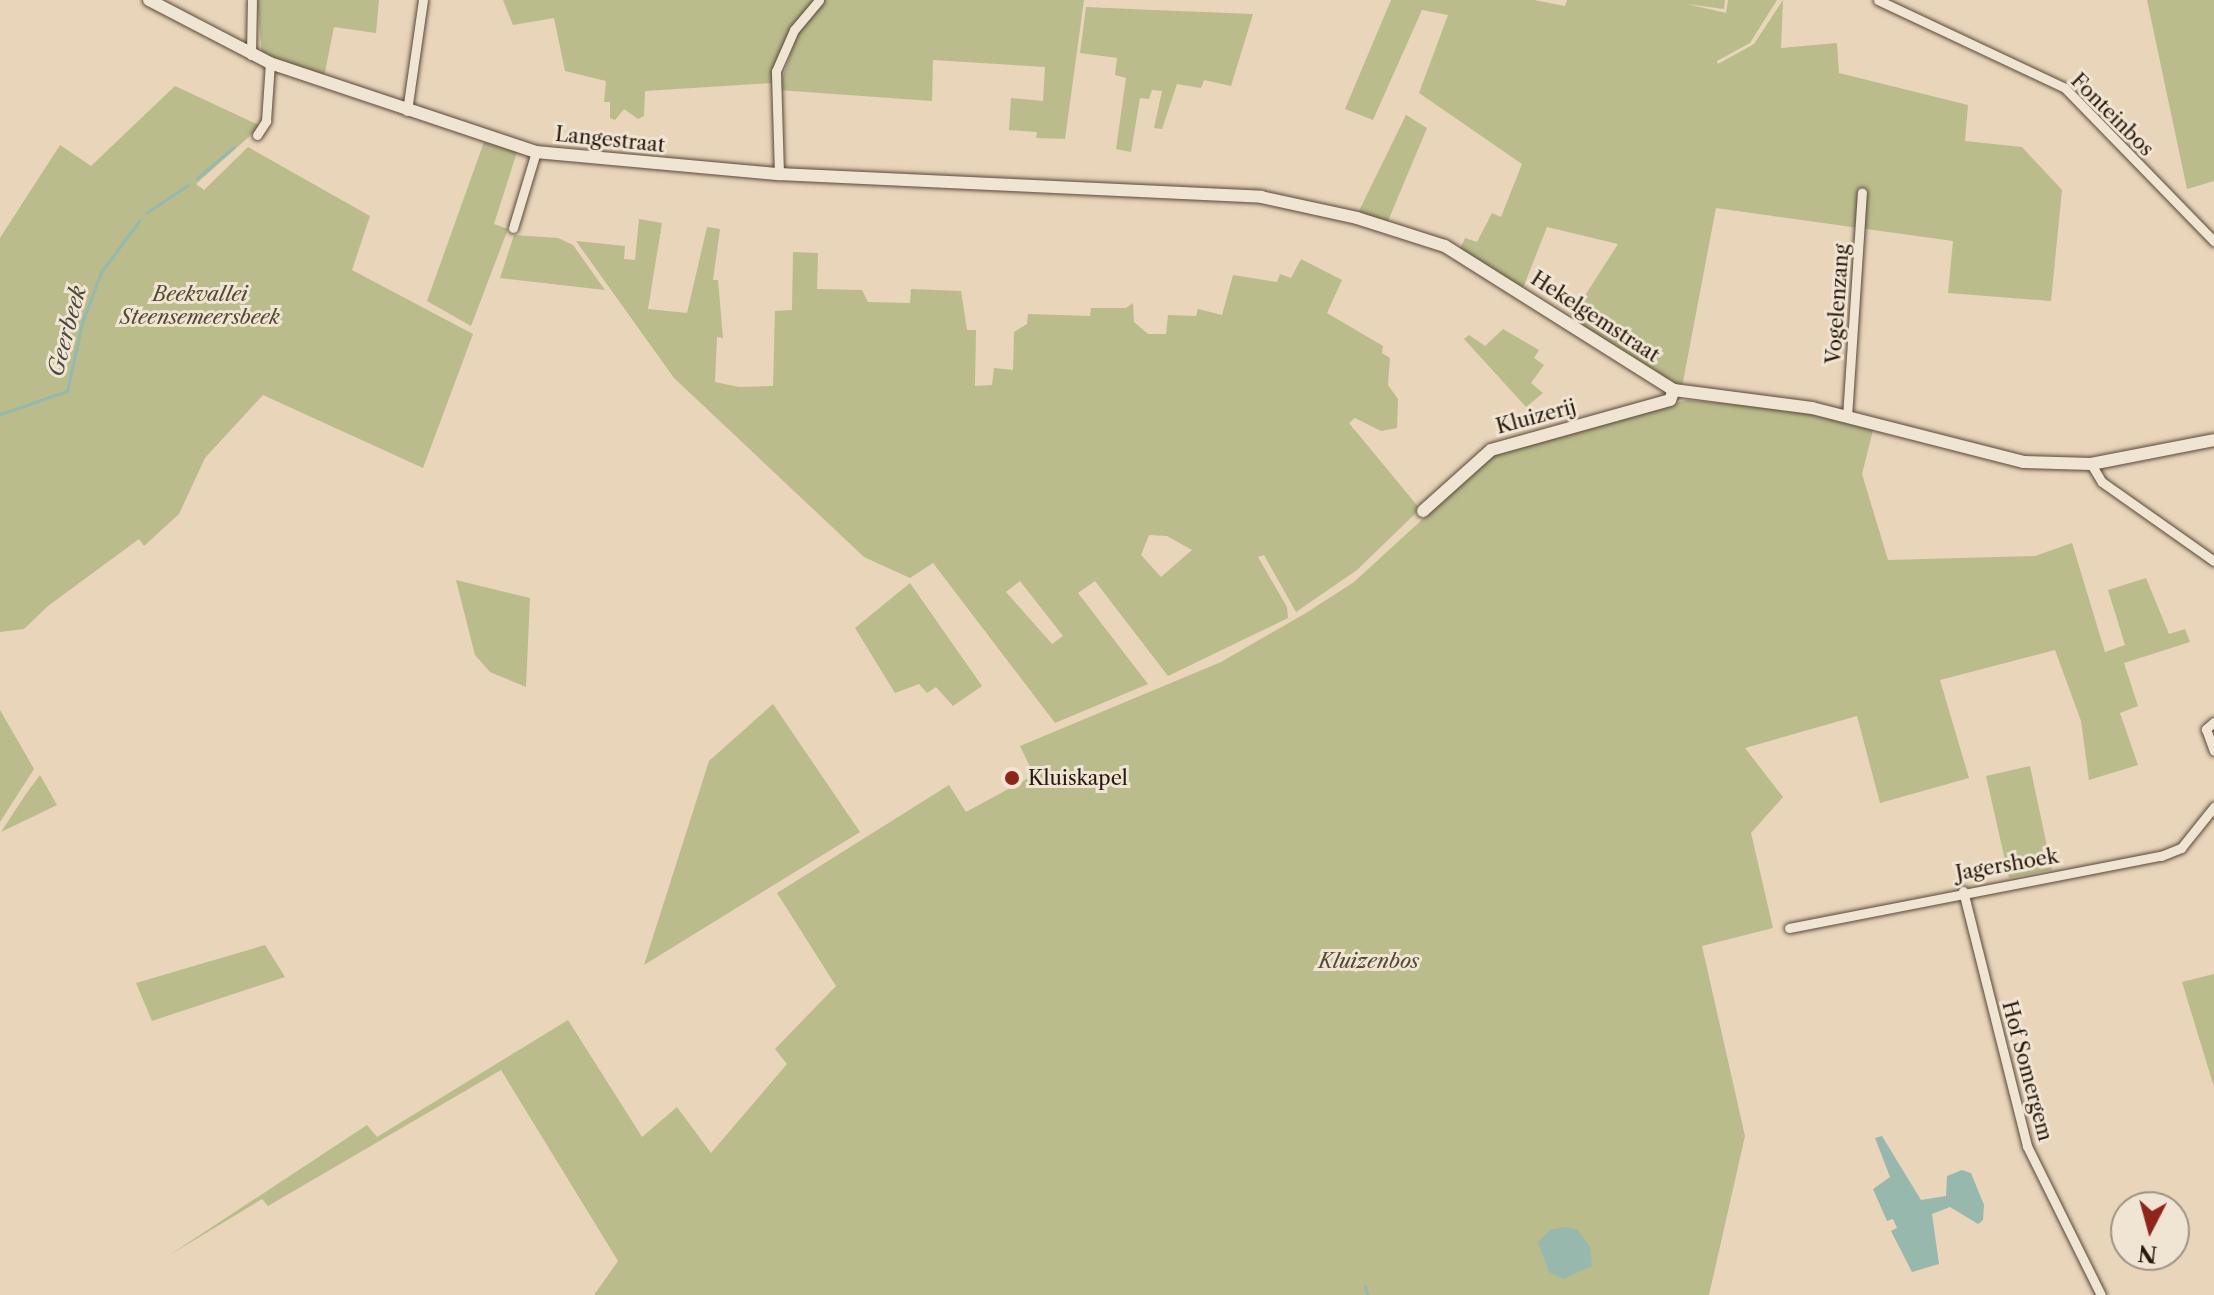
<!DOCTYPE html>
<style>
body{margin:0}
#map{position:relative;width:2214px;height:1295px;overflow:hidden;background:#e8d5ba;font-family:"Libre Caslon Text",serif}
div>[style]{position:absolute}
.green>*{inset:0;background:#babc8c}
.water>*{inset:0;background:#97b9ad}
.stream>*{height:3px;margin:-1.5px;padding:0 1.5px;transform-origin:1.5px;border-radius:1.5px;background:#97b9ad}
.roads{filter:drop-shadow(0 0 2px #594839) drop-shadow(0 0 2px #594839)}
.minor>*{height:9px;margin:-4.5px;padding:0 4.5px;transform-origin:4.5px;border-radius:4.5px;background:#f0e4d2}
.tertiary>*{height:12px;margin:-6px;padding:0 6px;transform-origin:6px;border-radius:6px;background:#f0e4d2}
.dots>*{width:22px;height:22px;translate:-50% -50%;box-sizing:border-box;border:4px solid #f0e4d2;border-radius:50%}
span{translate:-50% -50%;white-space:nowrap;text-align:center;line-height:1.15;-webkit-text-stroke:6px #f0e4d2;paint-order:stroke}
.street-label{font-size:20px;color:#29190e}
.park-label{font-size:20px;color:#544a34;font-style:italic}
.poi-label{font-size:20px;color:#29190e}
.left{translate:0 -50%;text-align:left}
.water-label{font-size:22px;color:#4a493e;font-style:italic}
.north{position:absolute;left:2110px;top:1191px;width:80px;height:80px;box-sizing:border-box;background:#f0e4d2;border:2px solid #a09384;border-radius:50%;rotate:186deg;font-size:22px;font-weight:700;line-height:32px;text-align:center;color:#29190e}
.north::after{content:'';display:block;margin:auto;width:28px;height:36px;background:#8f2418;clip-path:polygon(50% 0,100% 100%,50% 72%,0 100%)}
</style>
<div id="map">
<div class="green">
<i style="clip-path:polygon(257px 0,379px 0,376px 33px,334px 27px,324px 77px,262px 56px)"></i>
<i style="clip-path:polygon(503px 0,814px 0,773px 83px,645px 91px,644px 116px,638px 119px,624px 109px,615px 120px,610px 118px,610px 102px,604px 102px,606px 81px,565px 71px,554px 18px,513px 25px)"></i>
<i style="clip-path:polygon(824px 0,1084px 0,1065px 139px,1036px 138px,1037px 132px,1009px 130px,1011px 98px,1043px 101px,1045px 67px,933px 60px,932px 101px,778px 90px,798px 33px)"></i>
<i style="clip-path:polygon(1391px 0,1534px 0,1565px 6px,1567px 0,1725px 0,1724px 9px,1687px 4px,1726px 13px,1728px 0,1777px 0,1750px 43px,1717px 61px,1718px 64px,1754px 44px,1783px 0,1781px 48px,1837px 43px,1839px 73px,1968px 105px,1965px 141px,2022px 147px,2062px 190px,2051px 301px,1948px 293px,1953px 241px,1716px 208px,1682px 387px,1671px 383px,1570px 319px,1618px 244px,1547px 227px,1523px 288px,1460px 249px,1465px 238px,1477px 242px,1492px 213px,1501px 217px,1522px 164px,1419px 93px,1448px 15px,1422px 10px,1373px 120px,1345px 109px)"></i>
<i style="clip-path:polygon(2147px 0,2214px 0,2214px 181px,2187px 189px)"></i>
<i style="clip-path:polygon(1086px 7px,1153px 10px,1253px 14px,1231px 86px,1204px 80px,1201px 88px,1177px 84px,1162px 129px,1154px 128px,1162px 91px,1152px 90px,1149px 99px,1140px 98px,1131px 152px,1116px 149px,1126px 78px,1115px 75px,1117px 58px,1080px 53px)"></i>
<i style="clip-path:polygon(175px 86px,261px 126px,196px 184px,204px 190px,248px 147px,370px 216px,352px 270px,473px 334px,423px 468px,263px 395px,205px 458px,179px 514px,144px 546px,139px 539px,48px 606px,24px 629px,0 632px,0 238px,60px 145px,91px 166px)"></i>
<i style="clip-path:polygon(1406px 115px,1427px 128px,1388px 221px,1358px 213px)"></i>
<i style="clip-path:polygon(484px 142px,517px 152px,494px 224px,508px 229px,471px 326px,427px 301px)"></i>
<i style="clip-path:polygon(evenodd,639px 219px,662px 223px,648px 309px,687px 313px,707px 227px,720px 229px,713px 280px,718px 280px,723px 338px,717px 337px,715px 382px,739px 387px,773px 386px,775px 311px,792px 310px,793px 252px,818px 253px,817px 289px,862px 290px,868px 302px,910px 303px,911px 289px,961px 291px,967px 330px,976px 330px,975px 386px,992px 385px,994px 368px,1013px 370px,1014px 332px,1027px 324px,1028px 314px,1090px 316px,1091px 308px,1126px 308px,1133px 303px,1134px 322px,1148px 334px,1166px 334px,1168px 315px,1196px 316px,1198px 309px,1222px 315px,1233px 275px,1277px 282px,1280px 274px,1291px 278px,1301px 259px,1342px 280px,1327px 313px,1383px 346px,1382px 353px,1390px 358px,1388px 385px,1398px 399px,1397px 428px,1381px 431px,1355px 418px,1349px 423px,1420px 509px,1357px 570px,1296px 612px,1264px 555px,1258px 557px,1287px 607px,1288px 618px,1168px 676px,1095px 581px,1078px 593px,1148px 684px,1055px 723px,933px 563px,910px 578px,864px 557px,674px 378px,576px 241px,625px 246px,624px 259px,635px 260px,639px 219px,1149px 535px,1167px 536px,1192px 550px,1161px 577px,1141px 555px,1149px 535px,639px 219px,1020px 581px,1063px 636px,1052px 644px,1006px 592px,1020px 581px)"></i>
<i style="clip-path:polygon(514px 235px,558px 238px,573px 245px,605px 290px,500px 278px)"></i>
<i style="clip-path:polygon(1503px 329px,1539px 350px,1534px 358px,1544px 365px,1531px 383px,1543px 393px,1526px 407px,1464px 339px,1469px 335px,1485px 346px)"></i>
<i style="clip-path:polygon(1687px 400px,1790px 409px,1873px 430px,1862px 474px,1888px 560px,2035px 556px,2072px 543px,2105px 652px,2125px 645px,2108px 590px,2146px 578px,2169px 634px,2185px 629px,2190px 642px,2124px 663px,2138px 706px,2120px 713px,2138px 765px,2089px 780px,2081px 721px,2055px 650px,1940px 680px,1969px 778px,1880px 803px,1857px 716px,1745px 748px,1783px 797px,1751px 833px,1773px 928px,1702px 946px,1745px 1136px,1709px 1295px,594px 1295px,618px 1261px,501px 1070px,268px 1206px,262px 1199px,168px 1256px,367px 1125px,377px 1137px,568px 1020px,642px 1137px,677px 1107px,711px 1153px,787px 1064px,775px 1049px,836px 986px,777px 893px,949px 785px,966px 812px,1034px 775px,1020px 746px,1221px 662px,1306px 613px,1354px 582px,1497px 451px)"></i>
<i style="clip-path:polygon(456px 580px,530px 598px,526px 687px,490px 672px,475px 655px)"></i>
<i style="clip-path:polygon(910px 583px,982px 686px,953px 706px,936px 687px,927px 693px,919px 684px,895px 693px,855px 628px)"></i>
<i style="clip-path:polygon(773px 704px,860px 832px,644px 965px,709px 761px)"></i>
<i style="clip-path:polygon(0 710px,34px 769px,0 822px)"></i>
<i style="clip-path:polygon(2030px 766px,2052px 870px,2009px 878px,1986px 776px)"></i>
<i style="clip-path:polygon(40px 775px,57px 805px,1px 832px,26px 794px)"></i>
<i style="clip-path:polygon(265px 945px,285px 977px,152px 1021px,136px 983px)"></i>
<i style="clip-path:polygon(2214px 974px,2214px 1087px,2182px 982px)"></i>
</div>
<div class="water">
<i style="clip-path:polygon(1882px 1136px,1921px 1200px,1946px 1196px,1947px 1176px,1962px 1170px,1971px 1173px,1984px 1205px,1983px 1220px,1978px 1224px,1950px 1207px,1932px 1214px,1939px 1264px,1912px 1272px,1891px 1231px,1897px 1228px,1893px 1219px,1887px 1221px,1873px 1189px,1890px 1177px,1875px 1138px)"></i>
<i style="clip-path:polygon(1565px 1227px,1578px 1230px,1590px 1247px,1592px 1266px,1563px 1279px,1549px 1272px,1538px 1242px,1550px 1230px)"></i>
</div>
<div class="stream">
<i style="left:197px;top:178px;width:48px;rotate:-40deg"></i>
<i style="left:146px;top:213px;width:50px;rotate:-33.7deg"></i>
<i style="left:0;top:414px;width:71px;rotate:-18.9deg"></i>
<i style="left:67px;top:391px;width:70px;rotate:-77.6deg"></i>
<i style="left:82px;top:323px;width:54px;rotate:-69.6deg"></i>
<i style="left:101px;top:272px;width:64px;rotate:-53.3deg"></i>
<i style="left:1365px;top:1286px;width:9px;rotate:77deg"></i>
</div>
<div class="roads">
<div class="minor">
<i style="left:1878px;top:0;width:207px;rotate:25.2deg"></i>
<i style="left:2065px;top:88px;width:214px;rotate:45.8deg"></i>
<i style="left:251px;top:55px;width:55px;rotate:-89deg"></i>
<i style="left:407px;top:111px;width:112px;rotate:-81.8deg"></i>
<i style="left:257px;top:135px;width:17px;rotate:-57deg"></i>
<i style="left:266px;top:121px;width:58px;rotate:-86.1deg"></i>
<i style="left:779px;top:174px;width:103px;rotate:-91.7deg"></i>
<i style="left:776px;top:71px;width:45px;rotate:-66.3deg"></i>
<i style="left:794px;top:30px;width:39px;rotate:-50deg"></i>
<i style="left:513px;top:228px;width:79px;rotate:-73.2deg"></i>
<i style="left:1847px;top:417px;width:225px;rotate:-86.2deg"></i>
<i style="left:2091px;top:464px;width:21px;rotate:59deg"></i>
<i style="left:2102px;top:482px;width:137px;rotate:35.2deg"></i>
<i style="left:2214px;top:722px;width:11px;rotate:139deg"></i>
<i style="left:2206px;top:729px;width:23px;rotate:70deg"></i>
<i style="left:1963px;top:891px;width:263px;rotate:75.9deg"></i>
<i style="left:2027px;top:1146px;width:166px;rotate:63.6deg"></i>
<i style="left:1789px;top:928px;width:379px;rotate:-11deg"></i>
<i style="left:2161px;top:856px;width:22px;rotate:-22deg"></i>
<i style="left:2181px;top:848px;width:53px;rotate:-51.2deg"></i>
</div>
<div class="tertiary">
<i style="left:149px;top:0;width:136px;rotate:27.5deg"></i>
<i style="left:270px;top:63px;width:280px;rotate:18.5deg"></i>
<i style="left:536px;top:152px;width:244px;rotate:5.2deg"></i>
<i style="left:779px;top:174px;width:483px;rotate:2.7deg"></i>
<i style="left:1261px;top:197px;width:98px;rotate:12.3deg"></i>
<i style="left:1357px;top:218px;width:92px;rotate:17.7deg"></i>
<i style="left:1445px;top:246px;width:271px;rotate:32.2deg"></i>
<i style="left:1674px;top:390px;width:139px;rotate:7.4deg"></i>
<i style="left:1812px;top:408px;width:219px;rotate:14.3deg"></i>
<i style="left:2024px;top:462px;width:67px;rotate:1.7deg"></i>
<i style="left:2091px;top:464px;width:125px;rotate:-11deg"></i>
<i style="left:1423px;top:511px;width:91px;rotate:-41.9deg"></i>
<i style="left:1491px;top:450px;width:186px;rotate:-15.6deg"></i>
<i style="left:1670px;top:400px;width:11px;rotate:-68deg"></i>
</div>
</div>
<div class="dots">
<i style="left:1012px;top:778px;background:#8f2418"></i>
</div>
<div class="street-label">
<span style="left:2112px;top:115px;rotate:45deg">Fonteinbos</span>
<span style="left:610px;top:140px;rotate:6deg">Langestraat</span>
<span style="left:1838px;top:304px;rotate:-86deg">Vogelenzang</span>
<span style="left:1595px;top:317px;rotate:33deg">Hekelgemstraat</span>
<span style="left:1536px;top:417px;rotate:-15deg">Kluizerij</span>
<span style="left:2007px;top:865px;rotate:-10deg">Jagershoek</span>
<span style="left:2027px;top:1071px;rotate:75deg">Hof Somergem</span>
</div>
<div class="park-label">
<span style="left:200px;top:306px">Beekvallei<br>Steensemeersbeek</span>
<span style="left:1369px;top:961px">Kluizenbos</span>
</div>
<div class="poi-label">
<span class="left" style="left:1028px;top:778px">Kluiskapel</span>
</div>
<div class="water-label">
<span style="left:67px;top:331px;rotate:-75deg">Geerbeek</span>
</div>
<div class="north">N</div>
</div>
